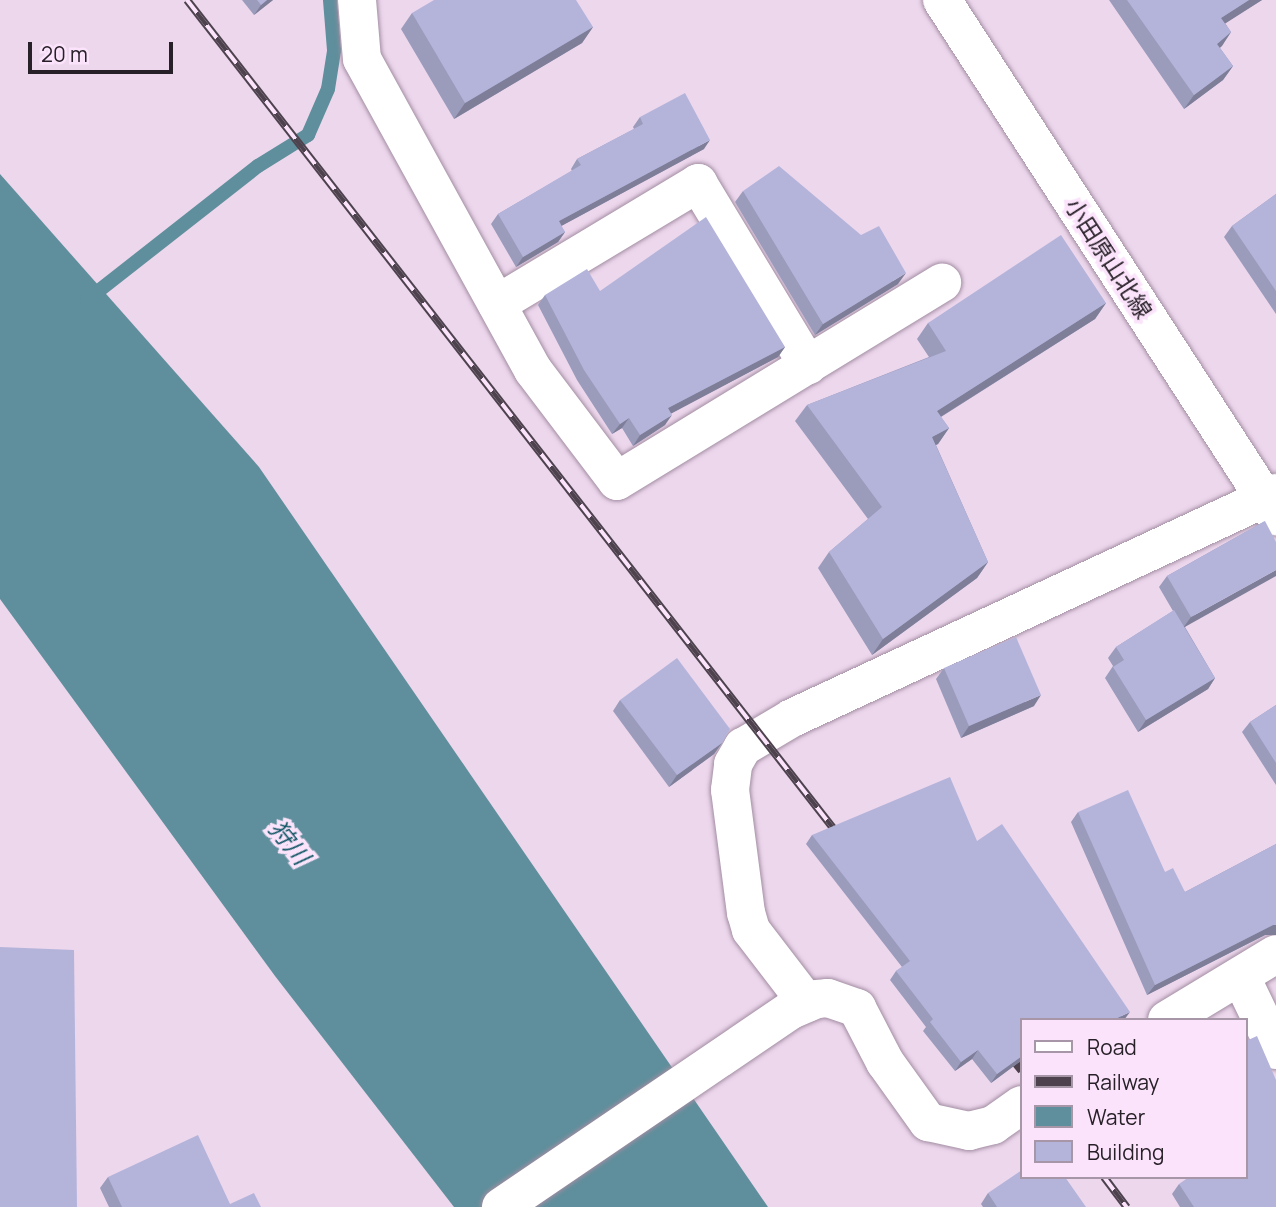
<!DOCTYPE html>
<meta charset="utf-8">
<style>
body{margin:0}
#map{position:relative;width:1276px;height:1207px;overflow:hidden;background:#edd7ed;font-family:Manrope,"Noto Sans JP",sans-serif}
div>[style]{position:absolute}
.water>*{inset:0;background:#5f8f9c}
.stream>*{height:14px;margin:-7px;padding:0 7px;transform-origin:7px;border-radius:7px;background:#5f8f9c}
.roads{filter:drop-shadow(0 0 2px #a28da2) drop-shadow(0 0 2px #a28da2)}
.minor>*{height:38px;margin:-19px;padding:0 19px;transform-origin:19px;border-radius:19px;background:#fff}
.major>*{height:38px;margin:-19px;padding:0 19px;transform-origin:19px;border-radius:19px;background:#fff}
.rail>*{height:8px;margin-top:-4px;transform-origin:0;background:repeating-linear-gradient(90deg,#fbe4fb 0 16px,#4d424d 0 32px);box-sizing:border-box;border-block:2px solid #4d424d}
.wall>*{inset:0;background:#9b9bbc}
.shaded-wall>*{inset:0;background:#7e7e99}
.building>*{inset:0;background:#b4b4db}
span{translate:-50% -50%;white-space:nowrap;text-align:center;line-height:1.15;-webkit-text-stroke:7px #fbe4fb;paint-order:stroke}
.street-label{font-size:23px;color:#282028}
.water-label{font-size:24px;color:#125665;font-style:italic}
.legend{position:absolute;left:1020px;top:1018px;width:228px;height:161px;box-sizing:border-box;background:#fbe4fb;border:2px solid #a796a7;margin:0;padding:9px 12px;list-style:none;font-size:21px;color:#282028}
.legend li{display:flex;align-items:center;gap:14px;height:35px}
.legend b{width:35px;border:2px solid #a796a7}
.scale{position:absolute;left:28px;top:42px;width:145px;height:32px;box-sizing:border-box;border:4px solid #282028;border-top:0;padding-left:9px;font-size:21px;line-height:24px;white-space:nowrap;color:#282028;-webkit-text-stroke:5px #fbe4fb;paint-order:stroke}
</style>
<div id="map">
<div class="water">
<i style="clip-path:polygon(0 174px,259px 467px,768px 1207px,454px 1207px,275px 976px,0 599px)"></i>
</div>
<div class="stream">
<i style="left:87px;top:300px;width:217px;rotate:-38.1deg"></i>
<i style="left:258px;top:166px;width:59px;rotate:-31.8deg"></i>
<i style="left:308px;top:135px;width:50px;rotate:-66.5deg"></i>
<i style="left:328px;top:89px;width:39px;rotate:-81deg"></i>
<i style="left:334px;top:50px;width:50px;rotate:-94.6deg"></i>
</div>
<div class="roads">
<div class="minor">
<i style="left:357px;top:0;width:59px;rotate:85.2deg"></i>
<i style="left:362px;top:59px;width:355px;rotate:61.2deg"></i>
<i style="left:533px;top:370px;width:139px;rotate:52.9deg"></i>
<i style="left:617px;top:481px;width:381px;rotate:-31.4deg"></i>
<i style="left:497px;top:304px;width:235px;rotate:-31deg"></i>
<i style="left:698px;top:183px;width:213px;rotate:58.9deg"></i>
<i style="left:1241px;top:977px;width:81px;rotate:64.4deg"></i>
<i style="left:807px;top:1003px;width:92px;rotate:-127.5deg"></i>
<i style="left:751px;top:930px;width:18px;rotate:-106deg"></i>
<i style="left:746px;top:913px;width:124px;rotate:-97.4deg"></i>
<i style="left:730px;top:790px;width:26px;rotate:-83deg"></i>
<i style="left:733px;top:764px;width:20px;rotate:-60deg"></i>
<i style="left:743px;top:747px;width:57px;rotate:-30.6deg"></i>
<i style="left:792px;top:718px;width:534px;rotate:-24.93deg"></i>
<i style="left:1167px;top:1020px;width:127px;rotate:-31.2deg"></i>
<i style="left:501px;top:1207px;width:351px;rotate:-34.2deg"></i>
<i style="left:791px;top:1010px;width:28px;rotate:-23deg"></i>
<i style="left:817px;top:999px;width:11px;rotate:-5deg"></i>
<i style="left:828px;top:998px;width:31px;rotate:19deg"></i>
<i style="left:857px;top:1008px;width:61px;rotate:62.6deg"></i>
<i style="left:885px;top:1062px;width:74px;rotate:54.4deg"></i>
<i style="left:928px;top:1122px;width:42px;rotate:12.4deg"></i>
<i style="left:969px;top:1131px;width:25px;rotate:-14deg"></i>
<i style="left:993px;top:1125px;width:35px;rotate:-35deg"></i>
</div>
<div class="major">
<i style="left:942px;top:0;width:615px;rotate:57.09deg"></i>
</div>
</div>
<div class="rail">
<i style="left:187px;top:0;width:1067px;rotate:52.04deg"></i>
<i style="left:1004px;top:1049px;width:28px;rotate:51deg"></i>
<i style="left:1104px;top:1177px;width:38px;rotate:53deg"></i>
</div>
<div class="wall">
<i style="clip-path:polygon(242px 0,273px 0,254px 15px)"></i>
<i style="clip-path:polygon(1109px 0,1262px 0,1225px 23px,1231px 32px,1220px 48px,1233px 66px,1223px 80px,1184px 109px)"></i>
<i style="clip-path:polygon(412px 13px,593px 27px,582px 43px,454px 119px,401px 29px)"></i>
<i style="clip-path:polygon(640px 117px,704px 149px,561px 226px,565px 232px,558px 242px,516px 267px,491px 224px,498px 214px,572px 171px,571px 169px,577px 159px,634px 129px,633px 127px)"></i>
<i style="clip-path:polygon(743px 191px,898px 284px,815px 335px,735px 202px)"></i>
<i style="clip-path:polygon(1276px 194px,1276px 314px,1224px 237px,1232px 226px)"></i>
<i style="clip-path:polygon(600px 291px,785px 347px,778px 357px,671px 413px,665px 425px,633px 446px,622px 428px,612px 434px,577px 380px,538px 305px,545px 295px)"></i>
<i style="clip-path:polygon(1106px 303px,1095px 319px,941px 417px,949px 428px,938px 444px,936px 445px,988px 562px,977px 578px,872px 655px,818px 568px,829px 552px,868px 519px,795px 421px,807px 405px,929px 357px,917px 339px,928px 323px)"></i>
<i style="clip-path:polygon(1265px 521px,1185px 627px,1215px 678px,1208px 689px,1138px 732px,1105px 678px,1113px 666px,1108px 658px,1116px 647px,1173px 611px,1159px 587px,1167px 576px)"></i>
<i style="clip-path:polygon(944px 668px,1034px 706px,961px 738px,936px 679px)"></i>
<i style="clip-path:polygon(620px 700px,722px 743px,714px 754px,669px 787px,613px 711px)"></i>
<i style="clip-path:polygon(1276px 705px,1276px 785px,1242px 732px,1250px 722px)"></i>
<i style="clip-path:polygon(1078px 812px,1165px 872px,1185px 892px,1276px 844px,1276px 935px,1265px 935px,1147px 995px,1071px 822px)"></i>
<i style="clip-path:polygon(812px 835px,977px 841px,1124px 1020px,1022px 1020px,1022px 1060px,991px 1083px,972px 1059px,955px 1071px,923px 1031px,926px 1027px,890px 980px,896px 971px,902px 967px,806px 844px)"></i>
<i style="clip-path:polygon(108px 1177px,230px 1204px,261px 1207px,109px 1207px,100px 1188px)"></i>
<i style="clip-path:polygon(1179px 1184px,1276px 1207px,1180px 1207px,1172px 1194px)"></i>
<i style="clip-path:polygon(988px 1193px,1086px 1207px,983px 1207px,981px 1204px)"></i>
</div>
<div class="shaded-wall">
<i style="clip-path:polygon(267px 0,273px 0,254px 15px,261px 5px)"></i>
<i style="clip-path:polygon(1249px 0,1262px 0,1212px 32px,1221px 18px)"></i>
<i style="clip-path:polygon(593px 27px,582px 43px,454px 119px,465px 103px)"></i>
<i style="clip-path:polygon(1231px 32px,1222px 46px,1207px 58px,1217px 44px)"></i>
<i style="clip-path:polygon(1233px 66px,1223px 80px,1184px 109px,1194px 95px)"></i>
<i style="clip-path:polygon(710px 140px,704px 149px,552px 231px,559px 221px)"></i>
<i style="clip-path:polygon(565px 232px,558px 242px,516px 267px,523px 257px)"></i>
<i style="clip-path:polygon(906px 273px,898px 284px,815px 335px,823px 324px)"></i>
<i style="clip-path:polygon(1106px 303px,1095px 319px,926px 426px,937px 411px)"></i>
<i style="clip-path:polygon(785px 347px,778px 357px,661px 419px,668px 408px)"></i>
<i style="clip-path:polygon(672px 415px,665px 425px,633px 446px,640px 435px)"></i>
<i style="clip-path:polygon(629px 418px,622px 428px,612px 434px,620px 424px)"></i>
<i style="clip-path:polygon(949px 428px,938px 444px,921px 452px,932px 437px)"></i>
<i style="clip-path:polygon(988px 562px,977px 578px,872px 655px,883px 639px)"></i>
<i style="clip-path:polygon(1276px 570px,1276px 576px,1183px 628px,1191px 617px)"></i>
<i style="clip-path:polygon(1215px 678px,1208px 689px,1138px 732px,1146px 720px)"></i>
<i style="clip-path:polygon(1041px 695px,1034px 706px,961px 738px,969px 726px)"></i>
<i style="clip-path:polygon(722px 743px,714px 754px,669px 787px,677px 775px)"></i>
<i style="clip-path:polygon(1273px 925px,1276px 925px,1276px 935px,1265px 935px,1147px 995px,1155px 985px)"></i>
<i style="clip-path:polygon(1130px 1012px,1124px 1020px,1113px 1020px)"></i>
<i style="clip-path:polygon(978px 1050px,972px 1059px,955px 1071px,961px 1062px)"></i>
<i style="clip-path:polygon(1022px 1056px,1022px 1060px,991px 1083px,997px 1074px)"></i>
</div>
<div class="building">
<i style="clip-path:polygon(257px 0,267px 0,261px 5px)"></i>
<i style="clip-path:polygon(434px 0,576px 0,593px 27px,465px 103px,412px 13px)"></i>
<i style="clip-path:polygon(1127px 0,1249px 0,1221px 18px,1231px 32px,1217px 44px,1233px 66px,1194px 95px)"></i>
<i style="clip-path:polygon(685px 93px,710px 140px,559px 221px,565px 232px,523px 257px,498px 214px,581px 165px,577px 159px,643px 124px,640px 117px)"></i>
<i style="clip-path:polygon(779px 166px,861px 235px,879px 226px,906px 273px,823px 324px,743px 191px)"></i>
<i style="clip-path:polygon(1276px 194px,1276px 291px,1232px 226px)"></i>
<i style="clip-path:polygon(706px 217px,785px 347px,668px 408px,672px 415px,640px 435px,629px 418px,620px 424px,584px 370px,545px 295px,587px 269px,600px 291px)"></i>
<i style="clip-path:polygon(1061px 235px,1106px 303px,937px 411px,949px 428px,932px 437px,988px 562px,883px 639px,829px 552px,882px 507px,807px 405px,946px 351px,928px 323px)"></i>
<i style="clip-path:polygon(1265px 521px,1276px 542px,1276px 570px,1191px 617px,1167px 576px)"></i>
<i style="clip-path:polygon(1174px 610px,1215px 678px,1146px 720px,1113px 667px,1124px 660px,1116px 647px)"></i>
<i style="clip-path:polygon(1016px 637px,1041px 695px,969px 726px,944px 668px)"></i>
<i style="clip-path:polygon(677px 658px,730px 729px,722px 743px,677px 775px,620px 700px)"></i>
<i style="clip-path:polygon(1276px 705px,1276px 763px,1250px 722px)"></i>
<i style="clip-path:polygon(950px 777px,977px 841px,1002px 824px,1130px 1012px,1113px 1020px,1072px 1020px,1071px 1019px,1070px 1020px,1022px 1020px,1022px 1056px,997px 1074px,978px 1050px,961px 1062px,930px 1022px,933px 1019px,896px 971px,910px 961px,812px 835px)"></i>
<i style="clip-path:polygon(1128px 790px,1165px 872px,1173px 868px,1185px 892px,1276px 844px,1276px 925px,1273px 925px,1155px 985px,1078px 812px)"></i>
<i style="clip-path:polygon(0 947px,74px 950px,77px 1207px,0 1207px)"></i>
<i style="clip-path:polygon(1257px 1036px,1276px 1080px,1276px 1207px,1194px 1207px,1179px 1184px,1189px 1177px,1246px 1177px,1246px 1041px)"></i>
<i style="clip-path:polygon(198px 1135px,230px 1204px,254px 1193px,261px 1207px,122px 1207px,108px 1177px)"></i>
<i style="clip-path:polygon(1022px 1170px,1022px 1177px,1065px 1177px,1086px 1207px,997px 1207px,988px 1193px)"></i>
</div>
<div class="street-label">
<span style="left:1109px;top:258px;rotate:57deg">小田原山北線</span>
</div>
<div class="water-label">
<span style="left:290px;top:842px;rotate:51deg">狩川</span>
</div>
<ul class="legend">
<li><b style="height:9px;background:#fff"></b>Road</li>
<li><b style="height:9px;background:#4d424d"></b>Railway</li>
<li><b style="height:19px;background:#5f8f9c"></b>Water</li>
<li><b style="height:19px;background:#b4b4db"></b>Building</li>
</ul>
<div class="scale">20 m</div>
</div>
